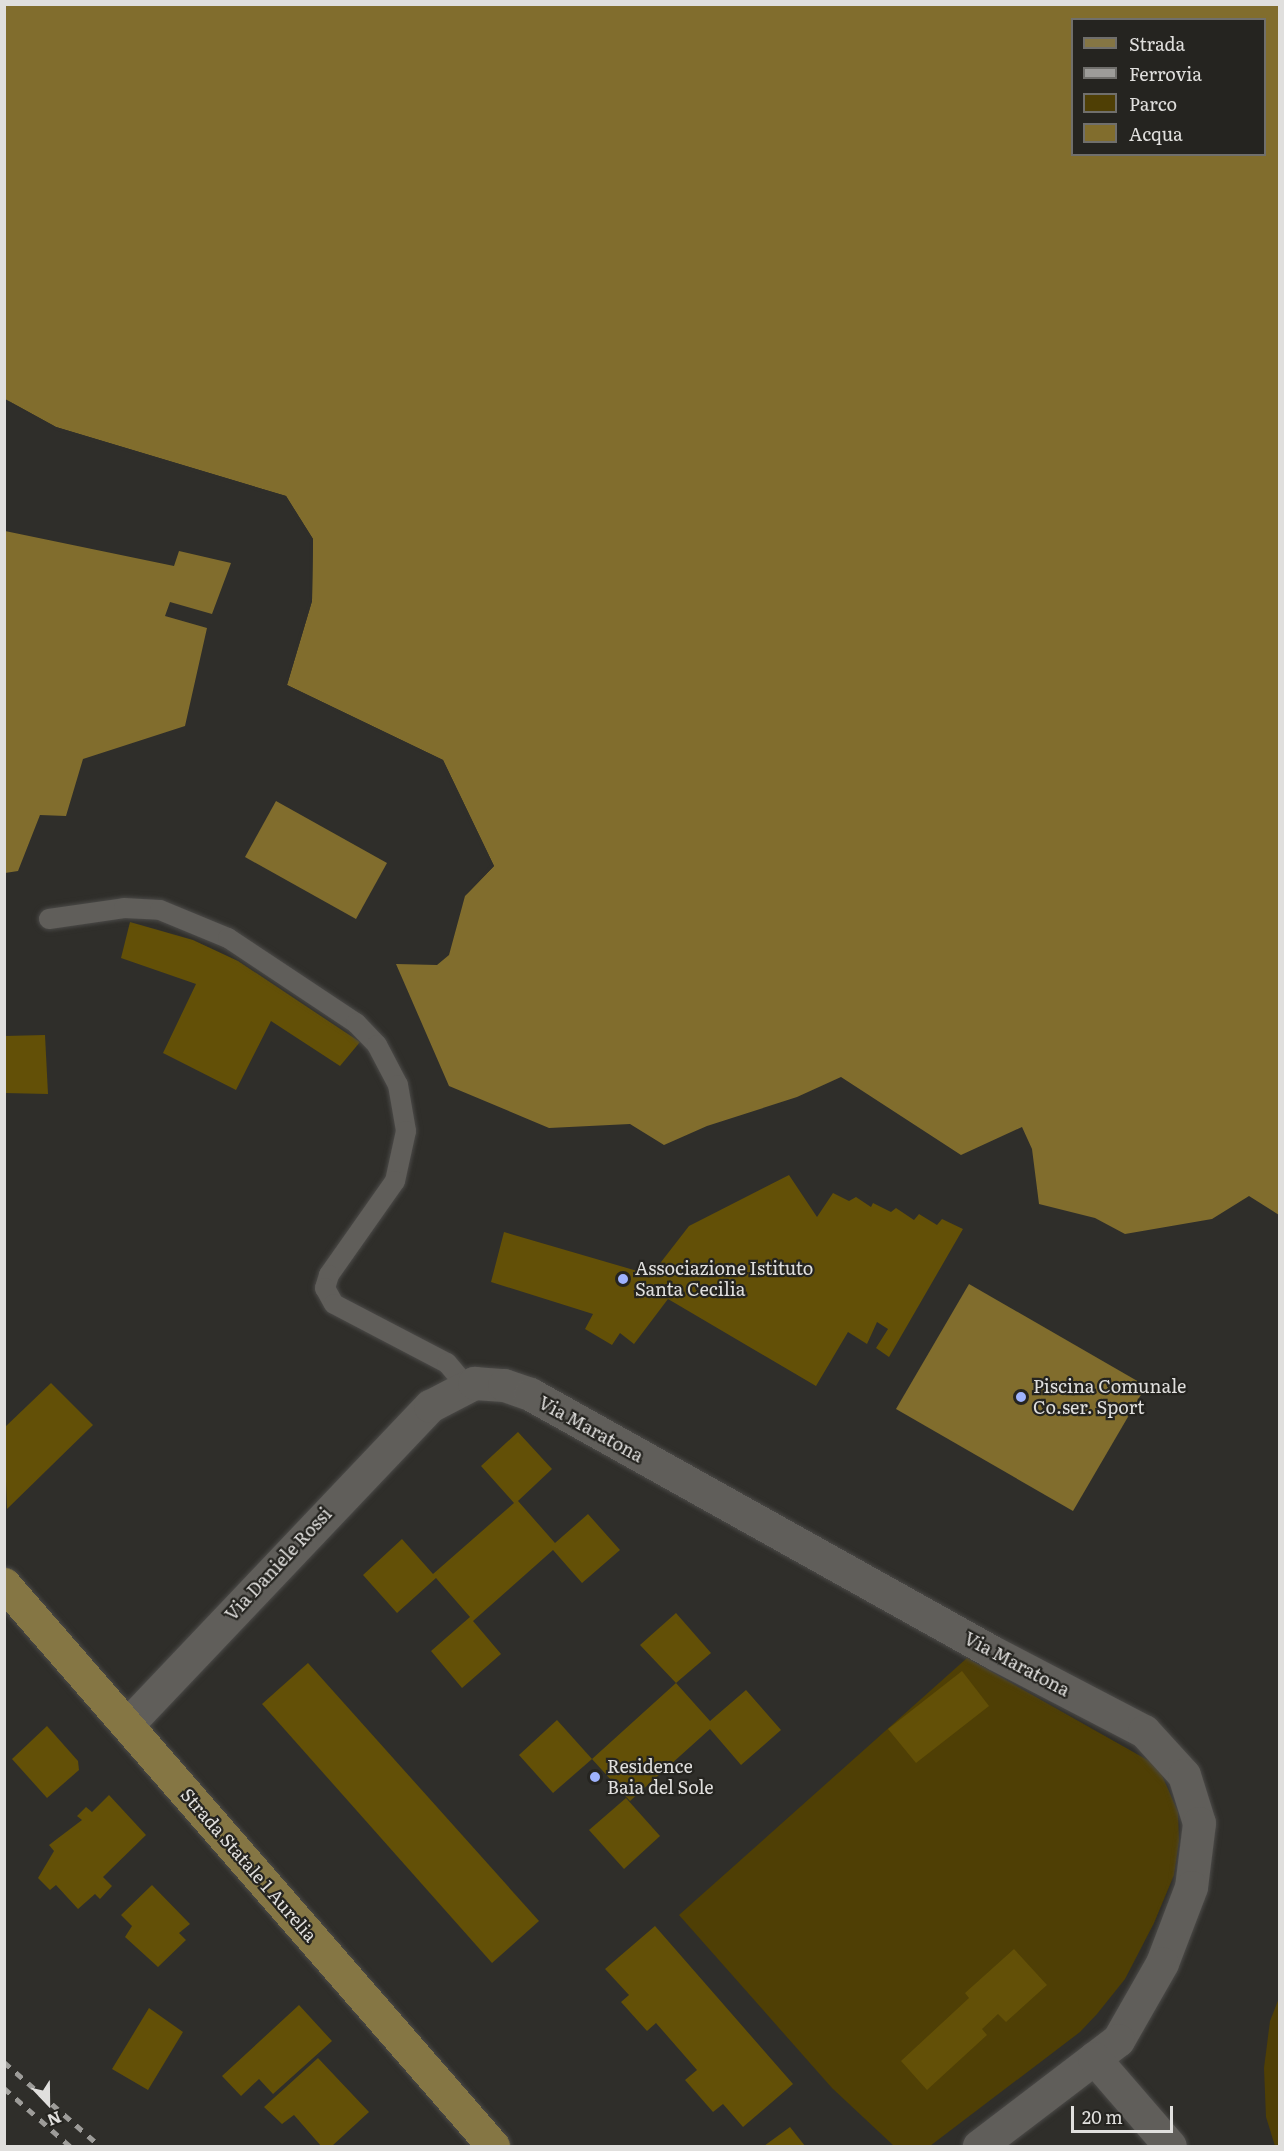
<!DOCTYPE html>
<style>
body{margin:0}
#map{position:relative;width:1284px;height:2151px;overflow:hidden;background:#2f2e2a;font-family:Literata,serif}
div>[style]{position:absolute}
.green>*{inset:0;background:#4f3f05}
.water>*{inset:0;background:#816d2d}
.pier>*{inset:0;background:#2f2e2a}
.building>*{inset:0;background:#635007}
.roads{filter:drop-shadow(0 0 2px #4b4a48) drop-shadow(0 0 2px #4b4a48)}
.lane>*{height:20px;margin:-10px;padding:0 10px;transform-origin:10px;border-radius:10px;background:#605e5a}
.street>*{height:33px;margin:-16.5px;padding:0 16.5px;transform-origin:16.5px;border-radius:16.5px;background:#605e5a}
.primary>*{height:33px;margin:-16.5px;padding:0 16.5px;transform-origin:16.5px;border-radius:16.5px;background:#857644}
.rail>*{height:4.5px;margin-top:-2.25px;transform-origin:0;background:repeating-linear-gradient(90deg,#9d9c99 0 8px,transparent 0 16px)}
.dots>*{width:16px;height:16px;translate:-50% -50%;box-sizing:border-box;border:3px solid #252420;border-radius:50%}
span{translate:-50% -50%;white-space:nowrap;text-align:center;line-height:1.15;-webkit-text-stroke:4.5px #252420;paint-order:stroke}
.poi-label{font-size:18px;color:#e0dfdd}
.left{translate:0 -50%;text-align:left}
.street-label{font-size:18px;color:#e0dfdd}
.frame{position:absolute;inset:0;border:6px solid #e0dfdd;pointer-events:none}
.legend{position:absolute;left:1071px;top:18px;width:195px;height:138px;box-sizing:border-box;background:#252420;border:2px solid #706f6c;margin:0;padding:8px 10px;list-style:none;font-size:18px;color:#e0dfdd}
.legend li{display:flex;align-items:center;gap:12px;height:30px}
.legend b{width:30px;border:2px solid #706f6c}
.north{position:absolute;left:18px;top:2073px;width:60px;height:60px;-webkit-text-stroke:4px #252420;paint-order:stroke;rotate:158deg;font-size:16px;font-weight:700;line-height:24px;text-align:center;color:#e0dfdd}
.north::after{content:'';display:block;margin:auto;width:21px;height:27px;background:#e0dfdd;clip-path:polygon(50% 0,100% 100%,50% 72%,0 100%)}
.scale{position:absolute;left:1071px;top:2106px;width:102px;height:27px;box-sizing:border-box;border:3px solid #e0dfdd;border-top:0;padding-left:8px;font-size:18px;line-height:21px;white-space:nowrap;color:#e0dfdd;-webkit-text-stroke:4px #252420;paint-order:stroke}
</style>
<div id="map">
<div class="green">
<i style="clip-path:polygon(967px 1658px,1158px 1766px,1178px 1812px,1179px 1841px,1174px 1875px,1154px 1923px,1125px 1979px,1097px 2014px,1080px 2032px,930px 2146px,894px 2146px,832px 2088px,679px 1915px)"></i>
<i style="clip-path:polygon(1279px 1998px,1280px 2146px,1275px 2146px,1266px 2117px,1264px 2068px,1270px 2021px)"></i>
</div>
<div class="water">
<i style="clip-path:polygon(evenodd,5px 5px,1279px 5px,1279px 1215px,1249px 1196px,1212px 1219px,1125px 1234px,1095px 1218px,1039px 1204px,1032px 1149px,1022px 1127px,961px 1155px,841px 1077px,797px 1097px,707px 1126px,664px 1145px,630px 1124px,549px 1128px,449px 1086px,396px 964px,437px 965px,449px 955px,465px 896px,494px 866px,443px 760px,287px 685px,312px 601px,313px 539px,286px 496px,56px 427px,5px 399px,5px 5px,1072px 20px,1264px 20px,1264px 154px,1072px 154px,1072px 20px)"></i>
<i style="clip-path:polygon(5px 531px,174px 566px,179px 551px,231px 563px,212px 614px,170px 602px,165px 616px,207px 628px,185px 726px,83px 759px,66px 816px,40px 815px,18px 871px,5px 873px)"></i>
<i style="clip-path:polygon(276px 801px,387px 863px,356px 919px,245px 857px)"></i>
<i style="clip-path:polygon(969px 1284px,1146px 1386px,1073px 1511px,896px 1409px)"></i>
</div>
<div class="pier">
<i style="clip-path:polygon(5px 399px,56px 427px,286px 496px,313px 539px,312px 601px,287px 685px,443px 760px,494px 866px,465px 896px,490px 865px,440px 762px,284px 686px,309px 600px,310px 540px,284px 499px,55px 430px)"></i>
</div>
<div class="building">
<i style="clip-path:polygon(130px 922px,193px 940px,238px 961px,360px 1042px,340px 1066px,271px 1021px,236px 1090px,163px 1053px,196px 984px,121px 958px)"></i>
<i style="clip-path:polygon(45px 1035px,48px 1094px,4px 1093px,4px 1036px)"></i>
<i style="clip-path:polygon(789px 1175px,817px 1217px,833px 1193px,849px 1201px,856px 1197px,871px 1207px,873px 1203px,891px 1212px,896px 1208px,914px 1220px,919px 1214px,937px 1225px,942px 1219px,963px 1229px,889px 1357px,876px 1348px,888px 1329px,877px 1322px,867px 1344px,848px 1332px,816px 1386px,668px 1299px,634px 1344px,620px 1333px,612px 1345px,585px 1329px,593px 1314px,491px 1282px,504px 1232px,651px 1275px,689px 1226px)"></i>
<i style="clip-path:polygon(51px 1383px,93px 1425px,7px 1509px,4px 1428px)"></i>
<i style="clip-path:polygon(518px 1432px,552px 1469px,518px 1501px,555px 1543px,588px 1514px,620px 1550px,582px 1583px,553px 1550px,473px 1621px,501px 1654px,462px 1688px,431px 1651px,470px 1617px,436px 1578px,397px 1613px,363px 1575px,402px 1539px,433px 1574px,514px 1503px,481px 1466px)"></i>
<i style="clip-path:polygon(676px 1613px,711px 1653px,676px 1683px,710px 1721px,746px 1690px,781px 1730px,741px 1765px,710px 1729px,630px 1801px,592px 1759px,676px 1683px,640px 1645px)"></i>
<i style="clip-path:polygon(308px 1663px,539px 1921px,492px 1963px,262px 1704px)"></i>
<i style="clip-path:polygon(962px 1671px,989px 1706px,916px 1763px,888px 1729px)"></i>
<i style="clip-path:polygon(557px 1720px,592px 1759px,553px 1793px,519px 1755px)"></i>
<i style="clip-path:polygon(47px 1726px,78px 1761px,79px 1770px,47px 1798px,12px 1759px)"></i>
<i style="clip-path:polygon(109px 1795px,146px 1835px,103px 1877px,112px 1886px,100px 1899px,95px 1894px,78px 1909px,56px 1885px,50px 1890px,38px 1878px,54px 1851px,49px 1845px,82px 1820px,77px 1816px,86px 1807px,92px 1812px)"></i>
<i style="clip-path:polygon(626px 1798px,660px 1836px,624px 1869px,589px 1830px)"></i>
<i style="clip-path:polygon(152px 1885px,190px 1924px,179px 1933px,186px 1940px,158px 1967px,125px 1937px,132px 1926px,121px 1915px)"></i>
<i style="clip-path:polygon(655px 1926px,793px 2084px,743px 2127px,723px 2104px,713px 2112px,685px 2080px,697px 2070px,656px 2023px,647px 2031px,621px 2002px,629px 1995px,605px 1969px)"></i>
<i style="clip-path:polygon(1014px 1949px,1047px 1985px,1006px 2022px,998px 2014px,982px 2029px,987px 2035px,927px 2090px,901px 2061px,969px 1998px,965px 1993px)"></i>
<i style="clip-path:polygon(299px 2005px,332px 2041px,273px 2094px,259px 2079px,241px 2096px,222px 2076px)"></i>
<i style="clip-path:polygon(149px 2008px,183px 2032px,148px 2090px,112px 2069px)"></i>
<i style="clip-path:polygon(318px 2058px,369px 2112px,332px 2146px,321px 2146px,294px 2115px,282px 2124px,264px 2107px)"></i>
<i style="clip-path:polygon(790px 2127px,805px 2146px,764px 2146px)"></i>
</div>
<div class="roads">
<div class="lane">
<i style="left:49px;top:919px;width:76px;rotate:-8.3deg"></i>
<i style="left:124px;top:908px;width:36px;rotate:3deg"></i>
<i style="left:160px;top:910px;width:74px;rotate:22.4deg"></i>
<i style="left:228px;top:938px;width:154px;rotate:33.6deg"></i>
<i style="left:356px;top:1023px;width:30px;rotate:46deg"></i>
<i style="left:377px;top:1045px;width:45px;rotate:62.3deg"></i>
<i style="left:398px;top:1085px;width:47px;rotate:80.1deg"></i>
<i style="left:406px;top:1131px;width:51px;rotate:102.4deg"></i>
<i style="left:395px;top:1181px;width:115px;rotate:125.1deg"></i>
<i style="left:329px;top:1275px;width:14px;rotate:107deg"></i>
<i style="left:325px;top:1288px;width:18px;rotate:61deg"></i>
<i style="left:334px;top:1304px;width:127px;rotate:27.6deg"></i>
<i style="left:447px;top:1363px;width:30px;rotate:50deg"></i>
</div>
<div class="street">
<i style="left:128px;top:1724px;width:439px;rotate:-46.5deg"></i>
<i style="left:430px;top:1406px;width:50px;rotate:-27.6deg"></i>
<i style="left:474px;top:1383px;width:30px;rotate:4deg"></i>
<i style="left:504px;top:1385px;width:28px;rotate:19deg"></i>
<i style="left:530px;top:1394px;width:531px;rotate:29.17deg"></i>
<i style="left:994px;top:1653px;width:169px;rotate:27.5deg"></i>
<i style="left:1144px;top:1731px;width:59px;rotate:47.7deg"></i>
<i style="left:1184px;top:1775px;width:50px;rotate:72.6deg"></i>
<i style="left:1199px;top:1823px;width:64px;rotate:97.1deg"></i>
<i style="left:1191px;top:1887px;width:81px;rotate:110.9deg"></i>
<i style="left:1162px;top:1963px;width:89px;rotate:119.7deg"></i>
<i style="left:1118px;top:2040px;width:175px;rotate:142.7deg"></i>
<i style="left:1094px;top:2058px;width:116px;rotate:49.2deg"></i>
</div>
<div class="primary">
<i style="left:4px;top:1584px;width:745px;rotate:48.97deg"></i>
</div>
</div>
<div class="rail">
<i style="left:4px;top:2062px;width:128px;rotate:41.2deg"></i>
<i style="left:4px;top:2088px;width:88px;rotate:41.3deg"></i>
</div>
<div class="dots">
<i style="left:623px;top:1279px;background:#9fb3fd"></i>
<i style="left:1021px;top:1397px;background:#9fb3fd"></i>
<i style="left:595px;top:1777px;background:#9fb3fd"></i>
</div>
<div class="poi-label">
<span class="left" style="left:635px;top:1279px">Associazione Istituto<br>Santa Cecilia</span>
<span class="left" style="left:1033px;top:1397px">Piscina Comunale<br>Co.ser. Sport</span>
<span class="left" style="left:607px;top:1777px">Residence<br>Baia del Sole</span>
</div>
<div class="street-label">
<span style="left:591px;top:1429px;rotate:29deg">Via Maratona</span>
<span style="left:278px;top:1564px;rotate:-47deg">Via Daniele Rossi</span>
<span style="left:1017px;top:1664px;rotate:28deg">Via Maratona</span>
<span style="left:249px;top:1865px;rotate:49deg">Strada Statale 1 Aurelia</span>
</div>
<div class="frame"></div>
<ul class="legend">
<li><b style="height:8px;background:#857644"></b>Strada</li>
<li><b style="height:8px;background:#9d9c99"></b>Ferrovia</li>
<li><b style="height:16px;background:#4f3f05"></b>Parco</li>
<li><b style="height:16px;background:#816d2d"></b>Acqua</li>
</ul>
<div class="north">N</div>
<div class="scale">20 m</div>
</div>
